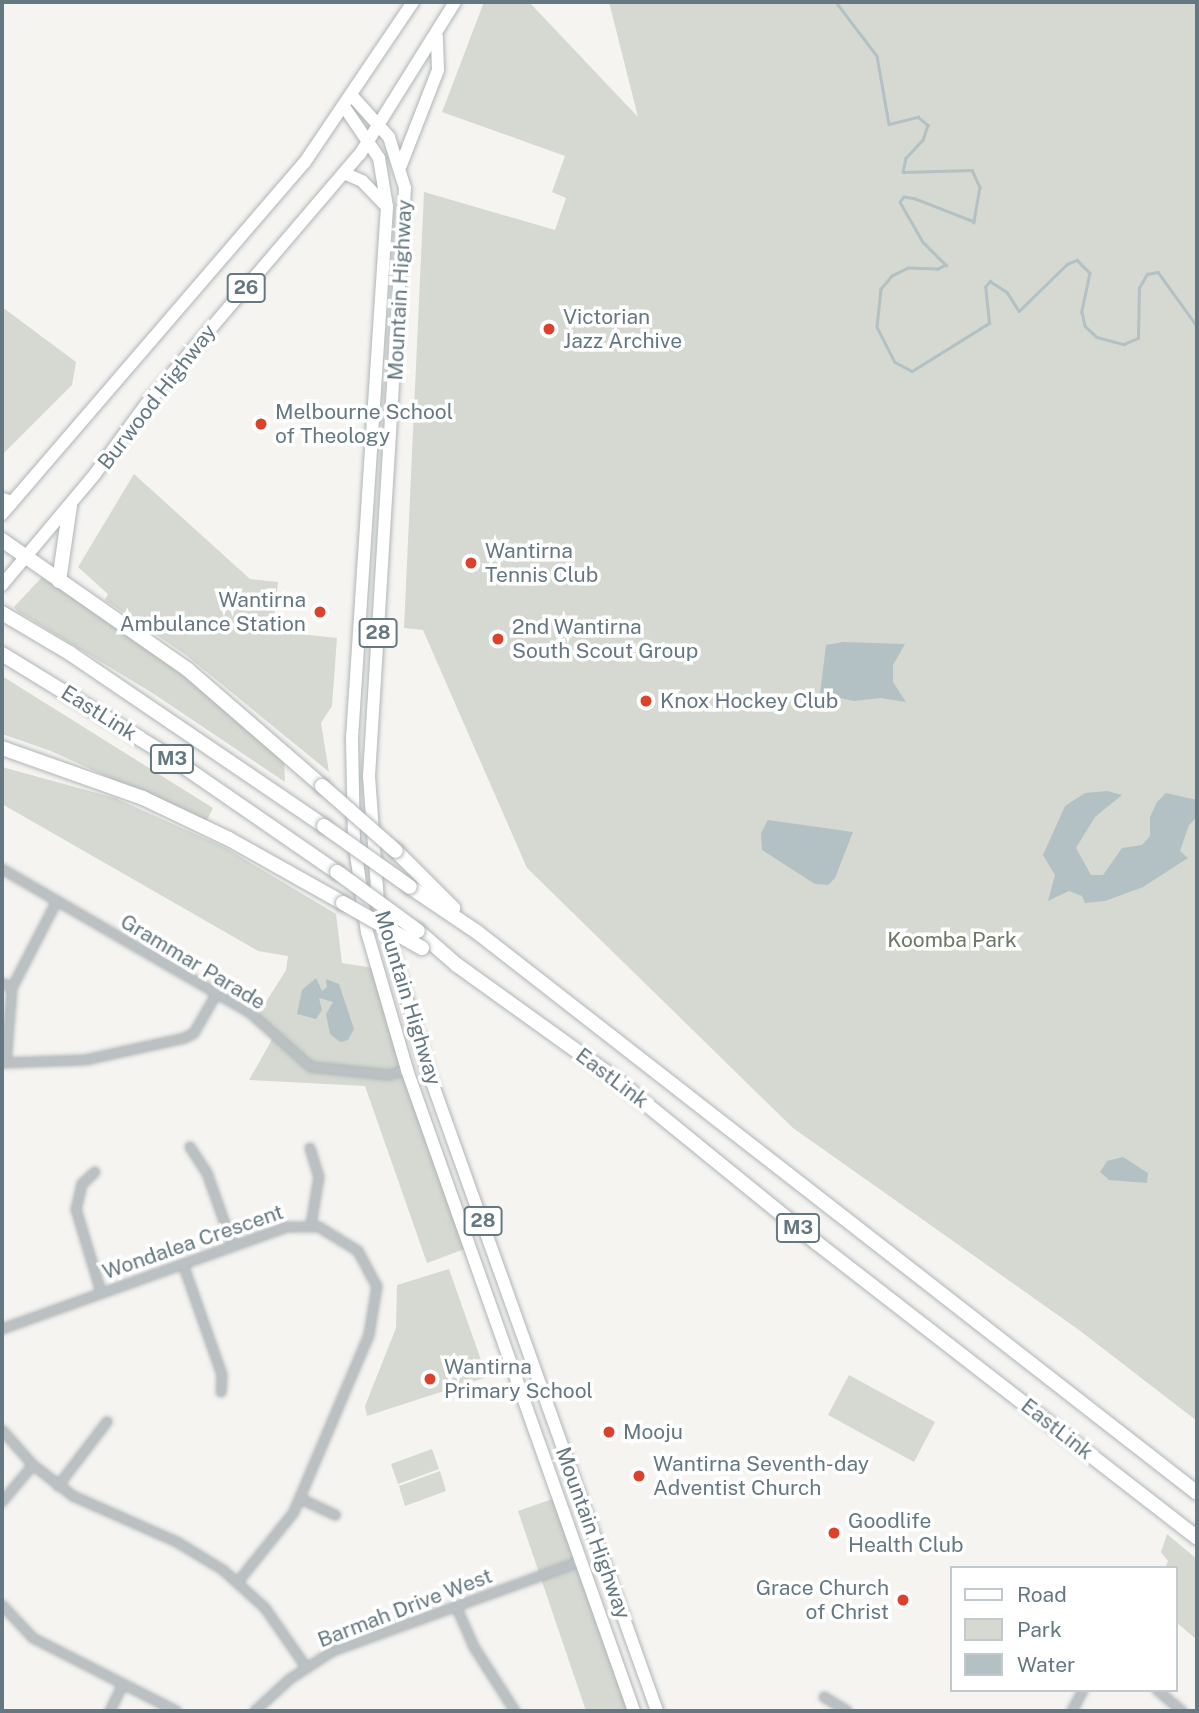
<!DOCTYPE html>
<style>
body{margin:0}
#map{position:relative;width:1199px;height:1713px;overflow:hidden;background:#f5f4f1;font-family:"Public Sans",sans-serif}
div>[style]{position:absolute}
.green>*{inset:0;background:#d5d9d1}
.water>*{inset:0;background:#b3c1c4}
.stream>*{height:2.5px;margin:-1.25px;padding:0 1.25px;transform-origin:1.25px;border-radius:1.25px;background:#b3c1c4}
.roads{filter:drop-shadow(0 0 2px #afb5b8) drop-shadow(0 0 2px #afb5b8)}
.minor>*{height:8px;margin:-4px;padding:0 4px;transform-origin:4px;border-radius:4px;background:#bbc1c3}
.primary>*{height:12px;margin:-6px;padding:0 6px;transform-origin:6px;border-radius:6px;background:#fff}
.trunk>*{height:12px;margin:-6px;padding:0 6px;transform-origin:6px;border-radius:6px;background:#fff}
.motorway>*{height:14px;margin:-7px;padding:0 7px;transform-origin:7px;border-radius:7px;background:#fff}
.bridges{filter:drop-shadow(0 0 2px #afb4b6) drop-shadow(0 0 2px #afb4b6)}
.motorway-bridge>*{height:14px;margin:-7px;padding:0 7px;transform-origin:7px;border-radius:7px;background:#fff}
.dots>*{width:19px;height:19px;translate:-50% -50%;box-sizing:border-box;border:4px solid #fff;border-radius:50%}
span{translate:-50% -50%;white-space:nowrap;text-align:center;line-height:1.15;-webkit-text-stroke:7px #fff;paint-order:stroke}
.shield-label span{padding:2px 5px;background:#fff;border:2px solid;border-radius:5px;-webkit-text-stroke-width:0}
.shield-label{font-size:19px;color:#657881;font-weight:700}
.street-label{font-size:21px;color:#657881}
.poi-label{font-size:21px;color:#657881}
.left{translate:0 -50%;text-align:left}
.right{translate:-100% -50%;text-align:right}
.park-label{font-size:21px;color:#6a7864}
.frame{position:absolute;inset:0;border:4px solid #657881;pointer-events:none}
.legend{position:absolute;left:950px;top:1566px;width:228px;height:126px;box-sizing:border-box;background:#fff;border:2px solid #c1c9cd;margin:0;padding:9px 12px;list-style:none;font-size:21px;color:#657881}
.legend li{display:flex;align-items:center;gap:14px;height:35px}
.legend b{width:35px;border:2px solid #c1c9cd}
</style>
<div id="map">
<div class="green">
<i style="clip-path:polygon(484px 2px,529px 2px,638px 117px,609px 2px,1197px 2px,1197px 1421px,1079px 1330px,793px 1128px,527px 868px,423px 630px,404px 628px,424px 192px,555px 230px,566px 198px,552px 192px,565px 156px,442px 112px)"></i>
<i style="clip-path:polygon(2px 307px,76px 362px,72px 385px,2px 455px)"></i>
<i style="clip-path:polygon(134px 474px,250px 579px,278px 582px,273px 631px,337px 638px,332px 706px,321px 723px,329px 772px,186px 655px,105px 600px,108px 594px,78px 567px)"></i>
<i style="clip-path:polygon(42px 577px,175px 667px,284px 756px,285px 782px,154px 694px,17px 611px,14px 607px)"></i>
<i style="clip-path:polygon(2px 676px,213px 808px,206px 822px,51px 751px,2px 734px)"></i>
<i style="clip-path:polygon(2px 767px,115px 798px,224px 847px,336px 914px,342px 963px,374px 968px,470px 1247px,427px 1263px,365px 1086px,249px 1080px,274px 1036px,256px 1018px,286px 970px,288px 956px,258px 951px,2px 804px)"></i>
<i style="clip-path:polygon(449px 1269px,487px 1377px,367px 1416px,365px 1406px,396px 1328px,397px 1285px)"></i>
<i style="clip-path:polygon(849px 1375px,935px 1422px,914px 1462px,828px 1415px)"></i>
<i style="clip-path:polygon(432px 1449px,439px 1469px,398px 1484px,391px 1464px)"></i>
<i style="clip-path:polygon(440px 1471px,446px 1491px,405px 1506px,399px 1486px)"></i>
<i style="clip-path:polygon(558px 1497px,634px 1711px,586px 1711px,518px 1511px)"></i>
<i style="clip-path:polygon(1167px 1534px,1197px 1559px,1197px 1640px,1176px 1622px,1176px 1568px,1165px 1568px,1168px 1561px,1161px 1552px)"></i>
</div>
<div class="water">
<i style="clip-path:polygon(843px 642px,905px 644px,893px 665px,893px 682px,906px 702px,881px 698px,854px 701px,820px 694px,826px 645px)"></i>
<i style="clip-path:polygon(1107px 791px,1122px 795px,1095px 817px,1076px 848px,1091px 875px,1103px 875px,1122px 848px,1142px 845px,1150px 836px,1150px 817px,1157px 802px,1166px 793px,1197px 800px,1197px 817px,1189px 825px,1180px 851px,1188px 858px,1143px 887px,1105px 901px,1085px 903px,1082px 896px,1069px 891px,1048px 901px,1055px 875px,1043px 855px,1065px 806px,1085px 793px)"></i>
<i style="clip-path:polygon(768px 820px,853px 832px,835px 878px,828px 885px,815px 884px,762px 850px,761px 833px)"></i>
<i style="clip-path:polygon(316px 978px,322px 991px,327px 987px,326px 979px,339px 984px,354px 1029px,348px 1040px,340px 1042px,330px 1034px,326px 1014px,333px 1002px,319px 998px,322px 1010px,316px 1019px,297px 1014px,302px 990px)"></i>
<i style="clip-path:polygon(1123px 1157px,1148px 1173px,1147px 1183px,1109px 1180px,1100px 1172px,1107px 1161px)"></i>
</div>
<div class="stream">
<i style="left:836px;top:2px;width:68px;rotate:52.8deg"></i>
<i style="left:877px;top:56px;width:69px;rotate:80deg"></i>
<i style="left:889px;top:124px;width:30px;rotate:-14deg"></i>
<i style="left:918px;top:117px;width:13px;rotate:39deg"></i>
<i style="left:928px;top:125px;width:16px;rotate:108deg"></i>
<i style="left:923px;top:140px;width:25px;rotate:133deg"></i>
<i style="left:906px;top:158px;width:14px;rotate:102deg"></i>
<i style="left:903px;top:172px;width:69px;rotate:-1.7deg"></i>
<i style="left:972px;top:170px;width:19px;rotate:65deg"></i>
<i style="left:980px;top:187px;width:36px;rotate:100deg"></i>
<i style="left:974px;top:222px;width:63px;rotate:-158.7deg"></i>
<i style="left:915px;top:199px;width:11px;rotate:-170deg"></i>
<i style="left:904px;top:197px;width:6px;rotate:129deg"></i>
<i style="left:900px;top:202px;width:46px;rotate:60.1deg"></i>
<i style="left:923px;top:242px;width:33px;rotate:45deg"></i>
<i style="left:946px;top:265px;width:9px;rotate:153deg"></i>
<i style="left:938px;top:269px;width:30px;rotate:-178deg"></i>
<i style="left:908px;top:268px;width:18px;rotate:153deg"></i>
<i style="left:892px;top:276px;width:17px;rotate:130deg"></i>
<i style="left:881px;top:289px;width:38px;rotate:96deg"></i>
<i style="left:877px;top:327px;width:39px;rotate:63deg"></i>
<i style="left:895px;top:362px;width:19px;rotate:28deg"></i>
<i style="left:912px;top:371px;width:91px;rotate:-31.9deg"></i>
<i style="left:989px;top:323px;width:36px;rotate:-96deg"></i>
<i style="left:985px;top:287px;width:8px;rotate:-50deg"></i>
<i style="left:990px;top:281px;width:20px;rotate:33deg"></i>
<i style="left:1007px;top:292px;width:22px;rotate:58deg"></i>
<i style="left:1019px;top:311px;width:67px;rotate:-44.4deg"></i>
<i style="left:1067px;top:264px;width:11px;rotate:-22deg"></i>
<i style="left:1077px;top:260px;width:18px;rotate:45deg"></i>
<i style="left:1090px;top:273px;width:40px;rotate:102deg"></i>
<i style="left:1082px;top:312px;width:14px;rotate:78deg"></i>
<i style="left:1085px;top:326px;width:16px;rotate:43deg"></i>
<i style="left:1097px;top:337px;width:28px;rotate:15deg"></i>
<i style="left:1124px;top:344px;width:15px;rotate:-23deg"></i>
<i style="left:1138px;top:338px;width:50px;rotate:-88.9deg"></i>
<i style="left:1139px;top:288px;width:16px;rotate:-60deg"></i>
<i style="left:1147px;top:274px;width:11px;rotate:-10deg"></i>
<i style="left:1158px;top:272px;width:67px;rotate:54.2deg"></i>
</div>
<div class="roads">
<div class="minor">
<i style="left:2px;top:869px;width:285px;rotate:30.1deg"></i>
<i style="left:249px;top:1012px;width:83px;rotate:41.6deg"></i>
<i style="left:311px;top:1067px;width:78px;rotate:5.9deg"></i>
<i style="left:389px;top:1075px;width:19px;rotate:-16deg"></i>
<i style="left:2px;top:983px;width:11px;rotate:27deg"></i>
<i style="left:2px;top:1063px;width:83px;rotate:-2.1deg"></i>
<i style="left:85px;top:1060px;width:102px;rotate:-12.4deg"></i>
<i style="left:185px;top:1038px;width:10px;rotate:-29deg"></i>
<i style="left:194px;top:1033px;width:46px;rotate:-60.1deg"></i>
<i style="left:6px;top:1063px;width:75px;rotate:-85.4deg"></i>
<i style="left:12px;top:988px;width:98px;rotate:-62.7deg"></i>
<i style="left:190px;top:1147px;width:31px;rotate:57deg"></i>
<i style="left:207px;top:1173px;width:77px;rotate:70.4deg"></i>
<i style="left:310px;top:1148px;width:30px;rotate:73deg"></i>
<i style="left:319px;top:1177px;width:49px;rotate:99.5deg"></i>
<i style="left:95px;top:1172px;width:18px;rotate:137deg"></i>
<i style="left:82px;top:1184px;width:26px;rotate:103deg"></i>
<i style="left:76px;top:1209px;width:87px;rotate:73.2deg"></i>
<i style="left:183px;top:1264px;width:118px;rotate:70.6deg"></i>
<i style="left:222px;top:1375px;width:17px;rotate:93deg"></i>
<i style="left:2px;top:1329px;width:303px;rotate:-19.7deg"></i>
<i style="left:287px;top:1227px;width:32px"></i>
<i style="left:319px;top:1227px;width:46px;rotate:31.6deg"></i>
<i style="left:358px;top:1251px;width:40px;rotate:62deg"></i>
<i style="left:377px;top:1286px;width:50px;rotate:99.3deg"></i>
<i style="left:369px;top:1335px;width:192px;rotate:113deg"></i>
<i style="left:294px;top:1512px;width:90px;rotate:128.7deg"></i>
<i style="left:2px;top:1430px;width:47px;rotate:48.5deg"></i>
<i style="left:33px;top:1465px;width:51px;rotate:37.8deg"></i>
<i style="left:73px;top:1496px;width:114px;rotate:23.9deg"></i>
<i style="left:177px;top:1542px;width:54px;rotate:31.3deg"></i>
<i style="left:223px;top:1570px;width:57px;rotate:42.1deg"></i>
<i style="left:265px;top:1608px;width:72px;rotate:55.2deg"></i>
<i style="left:58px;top:1486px;width:81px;rotate:-52.6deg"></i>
<i style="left:301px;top:1499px;width:38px;rotate:25deg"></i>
<i style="left:2px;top:1502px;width:48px;rotate:-50deg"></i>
<i style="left:2px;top:1605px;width:45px;rotate:46.8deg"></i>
<i style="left:33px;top:1638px;width:161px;rotate:27deg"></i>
<i style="left:456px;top:1606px;width:45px;rotate:66.3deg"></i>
<i style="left:474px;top:1647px;width:76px;rotate:57.4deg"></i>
<i style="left:1157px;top:1690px;width:33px;rotate:40deg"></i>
<i style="left:824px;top:1697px;width:27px;rotate:31deg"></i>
<i style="left:110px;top:1711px;width:30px;rotate:-64deg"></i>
<i style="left:255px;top:1711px;width:47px;rotate:-42.4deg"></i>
<i style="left:290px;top:1679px;width:51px;rotate:-33.1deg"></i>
<i style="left:333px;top:1651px;width:264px;rotate:-19.9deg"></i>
<i style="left:1072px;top:1711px;width:24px;rotate:-62deg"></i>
</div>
<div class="primary">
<i style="left:353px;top:97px;width:54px;rotate:48deg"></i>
<i style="left:389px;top:137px;width:53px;rotate:72.6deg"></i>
<i style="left:405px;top:188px;width:589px;rotate:93.5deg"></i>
<i style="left:369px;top:776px;width:126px;rotate:85.9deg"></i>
<i style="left:378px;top:902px;width:176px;rotate:73.5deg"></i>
<i style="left:428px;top:1071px;width:680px;rotate:70.31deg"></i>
<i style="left:345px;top:108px;width:60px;rotate:55.8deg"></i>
<i style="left:379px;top:158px;width:50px;rotate:80.7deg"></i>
<i style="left:387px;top:207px;width:532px;rotate:93.77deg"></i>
<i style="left:352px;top:738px;width:102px;rotate:88.9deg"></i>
<i style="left:354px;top:840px;width:93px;rotate:82deg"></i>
<i style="left:367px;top:932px;width:144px;rotate:73.8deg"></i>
<i style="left:407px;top:1070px;width:680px;rotate:70.5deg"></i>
<i style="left:401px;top:165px;width:102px;rotate:-68.7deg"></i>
<i style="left:438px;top:70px;width:34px;rotate:-92deg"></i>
<i style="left:344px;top:173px;width:20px;rotate:24deg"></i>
<i style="left:362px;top:181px;width:36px;rotate:46deg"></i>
</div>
<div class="trunk">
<i style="left:2px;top:514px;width:464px;rotate:-49.3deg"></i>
<i style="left:305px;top:162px;width:193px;rotate:-56deg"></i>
<i style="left:2px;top:585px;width:145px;rotate:-50deg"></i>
<i style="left:95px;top:474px;width:88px;rotate:-53.8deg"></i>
<i style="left:147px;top:403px;width:328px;rotate:-49.5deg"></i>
<i style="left:360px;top:154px;width:179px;rotate:-58deg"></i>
</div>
<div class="motorway">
<i style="left:2px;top:500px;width:9px;rotate:18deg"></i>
<i style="left:2px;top:540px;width:226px;rotate:34.9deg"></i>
<i style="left:187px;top:669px;width:179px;rotate:40.9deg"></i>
<i style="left:59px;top:581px;width:76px;rotate:-81.7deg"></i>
<i style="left:2px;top:613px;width:80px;rotate:30.7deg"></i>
<i style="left:71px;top:654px;width:306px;rotate:34.2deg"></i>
<i style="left:2px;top:654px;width:197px;rotate:31.5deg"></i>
<i style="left:170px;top:757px;width:203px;rotate:34.6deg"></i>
<i style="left:2px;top:748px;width:150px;rotate:19.5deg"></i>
<i style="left:143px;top:798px;width:95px;rotate:25.5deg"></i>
<i style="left:229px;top:839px;width:131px;rotate:29.3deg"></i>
<i style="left:396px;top:851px;width:81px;rotate:45deg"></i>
<i style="left:410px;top:887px;width:81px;rotate:33.9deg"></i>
<i style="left:477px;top:932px;width:913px;rotate:37.92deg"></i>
<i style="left:418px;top:931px;width:52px;rotate:41.1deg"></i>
<i style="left:457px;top:965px;width:193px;rotate:35.7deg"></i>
<i style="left:614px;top:1078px;width:262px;rotate:39.1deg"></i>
<i style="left:817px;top:1243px;width:481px;rotate:37.8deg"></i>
</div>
</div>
<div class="bridges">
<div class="motorway-bridge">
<i style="left:322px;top:786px;width:98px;rotate:41.3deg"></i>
<i style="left:324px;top:826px;width:105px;rotate:35.3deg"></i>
<i style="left:337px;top:872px;width:100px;rotate:36.1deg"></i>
<i style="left:343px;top:903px;width:91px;rotate:29.7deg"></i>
</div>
</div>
<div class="dots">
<i style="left:549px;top:329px;background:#db412b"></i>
<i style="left:261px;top:424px;background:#db412b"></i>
<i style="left:471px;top:563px;background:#db412b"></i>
<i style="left:320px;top:612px;background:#db412b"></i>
<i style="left:498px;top:639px;background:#db412b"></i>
<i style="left:646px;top:701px;background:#db412b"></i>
<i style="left:430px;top:1379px;background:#db412b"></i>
<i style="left:609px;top:1432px;background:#db412b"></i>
<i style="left:639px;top:1476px;background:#db412b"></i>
<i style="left:834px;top:1533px;background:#db412b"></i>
<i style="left:903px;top:1600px;background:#db412b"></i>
</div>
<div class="shield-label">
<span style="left:246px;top:288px">26</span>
<span style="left:378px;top:633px">28</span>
<span style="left:172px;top:759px">M3</span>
<span style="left:483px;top:1221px">28</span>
<span style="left:798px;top:1228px">M3</span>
</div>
<div class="street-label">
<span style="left:400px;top:290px;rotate:-87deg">Mountain Highway</span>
<span style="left:157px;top:397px;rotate:-52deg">Burwood Highway</span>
<span style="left:99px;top:713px;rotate:32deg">EastLink</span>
<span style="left:193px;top:962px;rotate:31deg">Grammar Parade</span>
<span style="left:408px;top:998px;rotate:73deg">Mountain Highway</span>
<span style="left:612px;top:1078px;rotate:37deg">EastLink</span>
<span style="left:193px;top:1242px;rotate:-19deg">Wondalea Crescent</span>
<span style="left:1057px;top:1429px;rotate:38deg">EastLink</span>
<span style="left:593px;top:1533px;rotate:70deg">Mountain Highway</span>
<span style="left:405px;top:1608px;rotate:-21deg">Barmah Drive West</span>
</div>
<div class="poi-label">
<span class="left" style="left:563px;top:329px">Victorian<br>Jazz Archive</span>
<span class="left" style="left:275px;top:424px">Melbourne School<br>of Theology</span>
<span class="left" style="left:485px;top:563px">Wantirna<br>Tennis Club</span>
<span class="right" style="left:306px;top:612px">Wantirna<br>Ambulance Station</span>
<span class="left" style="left:512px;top:639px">2nd Wantirna<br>South Scout Group</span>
<span class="left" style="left:660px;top:701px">Knox Hockey Club</span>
<span class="left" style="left:444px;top:1379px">Wantirna<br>Primary School</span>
<span class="left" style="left:623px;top:1432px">Mooju</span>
<span class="left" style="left:653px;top:1476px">Wantirna Seventh-day<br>Adventist Church</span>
<span class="left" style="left:848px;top:1533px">Goodlife<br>Health Club</span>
<span class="right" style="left:889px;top:1600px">Grace Church<br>of Christ</span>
</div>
<div class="park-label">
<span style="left:952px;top:940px">Koomba Park</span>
</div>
<div class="frame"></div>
<ul class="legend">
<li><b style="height:9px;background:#fff"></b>Road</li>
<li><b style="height:19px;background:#d5d9d1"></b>Park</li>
<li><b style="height:19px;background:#b3c1c4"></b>Water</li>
</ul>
</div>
